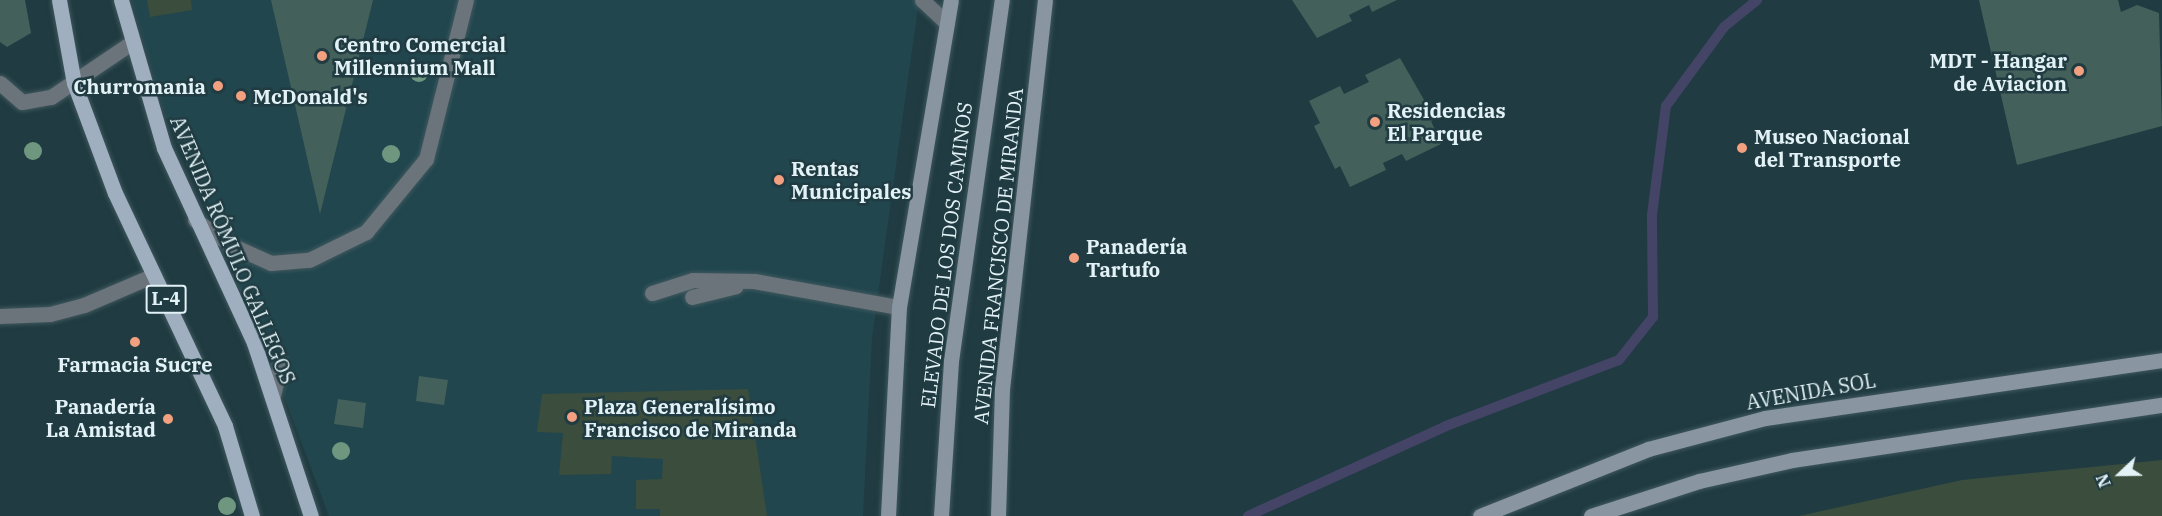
<!DOCTYPE html>
<meta charset="utf-8">
<style>
body{margin:0}
#map{position:relative;width:2162px;height:516px;overflow:hidden;background:#203b41;font-family:"IBM Plex Serif",serif}
div>[style]{position:absolute}
.built>*{inset:0;background:#21464e}
.green>*{inset:0;background:#3b4d3c}
.stream>*{height:10px;margin:-5px;padding:0 5px;transform-origin:5px;border-radius:5px;background:#444467}
.building>*{inset:0;background:#44605a}
.roads{filter:drop-shadow(0 0 2px #3f585e) drop-shadow(0 0 2px #3f585e)}
.service>*{height:15px;margin:-7.5px;padding:0 7.5px;transform-origin:7.5px;border-radius:7.5px;background:#6b737b}
.minor>*{height:15px;margin:-7.5px;padding:0 7.5px;transform-origin:7.5px;border-radius:7.5px;background:#6b737b}
.secondary>*{height:15px;margin:-7.5px;padding:0 7.5px;transform-origin:7.5px;border-radius:7.5px;background:#8995a1}
.primary>*{height:15px;margin:-7.5px;padding:0 7.5px;transform-origin:7.5px;border-radius:7.5px;background:#9fafbf}
.trees>*{width:18px;height:18px;margin:-9px;border-radius:50%;background:#6f977f}
.dots>*{width:16px;height:16px;translate:-50% -50%;box-sizing:border-box;border:3px solid #203b41;border-radius:50%}
span{translate:-50% -50%;white-space:nowrap;text-align:center;line-height:1.15;-webkit-text-stroke:5px #203b41;paint-order:stroke}
.shield-label span{padding:2px 4px;background:#203b41;border:2px solid;border-radius:4px;-webkit-text-stroke-width:0}
.shield-label{font-size:18px;color:#e2f2f6;font-weight:700}
.poi-label{font-size:20px;color:#e2f2f6;font-weight:700}
.left{translate:0 -50%;text-align:left}
.right{translate:-100% -50%;text-align:right}
.street-label{font-size:20px;color:#e2f2f6}
.north{position:absolute;left:2090px;top:444px;width:60px;height:60px;-webkit-text-stroke:4px #203b41;paint-order:stroke;rotate:248deg;font-size:16px;font-weight:700;line-height:24px;text-align:center;color:#e2f2f6}
.north::after{content:'';display:block;margin:auto;width:21px;height:27px;background:#e2f2f6;clip-path:polygon(50% 0,100% 100%,50% 72%,0 100%)}
</style>
<div id="map">
<div class="built">
<i style="clip-path:polygon(132px 0,919px 0,872px 338px,863px 516px,329px 516px,277px 378px,166px 117px)"></i>
</div>
<div class="green">
<i style="clip-path:polygon(147px 0,191px 0,192px 10px,150px 17px)"></i>
<i style="clip-path:polygon(748px 389px,767px 516px,660px 516px,660px 509px,636px 509px,636px 480px,662px 479px,663px 459px,612px 456px,611px 474px,559px 475px,563px 433px,537px 432px,542px 394px)"></i>
<i style="clip-path:polygon(2162px 460px,2162px 516px,1799px 516px,1962px 480px)"></i>
</div>
<div class="stream">
<i style="left:1248px;top:516px;width:217px;rotate:-24.4deg"></i>
<i style="left:1446px;top:426px;width:185px;rotate:-20.9deg"></i>
<i style="left:1619px;top:360px;width:55px;rotate:-51.7deg"></i>
<i style="left:1653px;top:317px;width:102px;rotate:-90.6deg"></i>
<i style="left:1652px;top:215px;width:110px;rotate:-82.7deg"></i>
<i style="left:1666px;top:106px;width:98px;rotate:-53.7deg"></i>
<i style="left:1724px;top:27px;width:43px;rotate:-39.3deg"></i>
</div>
<div class="building">
<i style="clip-path:polygon(0 0,25px 0,31px 33px,7px 47px,0 42px)"></i>
<i style="clip-path:polygon(271px 0,373px 0,320px 214px)"></i>
<i style="clip-path:polygon(1292px 0,1397px 0,1372px 12px,1369px 5px,1349px 15px,1352px 21px,1317px 38px)"></i>
<i style="clip-path:polygon(1979px 0,2118px 0,2121px 12px,2137px 5px,2159px 13px,2162px 126px,2017px 165px)"></i>
<i style="clip-path:polygon(1400px 58px,1435px 119px,1431px 121px,1441px 144px,1406px 161px,1402px 154px,1383px 163px,1386px 170px,1350px 187px,1340px 166px,1335px 169px,1314px 126px,1320px 123px,1309px 101px,1340px 86px,1344px 94px,1369px 82px,1365px 75px)"></i>
<i style="clip-path:polygon(419px 376px,448px 380px,444px 405px,416px 401px)"></i>
<i style="clip-path:polygon(338px 399px,366px 403px,363px 428px,334px 424px)"></i>
</div>
<div class="roads">
<div class="service">
<i style="left:922px;top:0;width:34px;rotate:43deg"></i>
<i style="left:652px;top:293px;width:43px;rotate:-17.6deg"></i>
<i style="left:693px;top:280px;width:61px;rotate:0.9deg"></i>
<i style="left:754px;top:281px;width:147px;rotate:10.2deg"></i>
<i style="left:692px;top:297px;width:45px;rotate:-14deg"></i>
<i style="left:273px;top:396px;width:34px;rotate:-78deg"></i>
</div>
<div class="minor">
<i style="left:0;top:83px;width:29px;rotate:41deg"></i>
<i style="left:22px;top:102px;width:29px;rotate:-10deg"></i>
<i style="left:51px;top:97px;width:97px;rotate:-34deg"></i>
<i style="left:195px;top:220px;width:44px;rotate:34.8deg"></i>
<i style="left:231px;top:245px;width:44px;rotate:24.2deg"></i>
<i style="left:271px;top:263px;width:38px;rotate:-5deg"></i>
<i style="left:309px;top:260px;width:64px;rotate:-26.2deg"></i>
<i style="left:366px;top:232px;width:94px;rotate:-50.6deg"></i>
<i style="left:426px;top:159px;width:164px;rotate:-75.9deg"></i>
<i style="left:0;top:316px;width:50px;rotate:-2.3deg"></i>
<i style="left:50px;top:314px;width:35px;rotate:-15deg"></i>
<i style="left:84px;top:305px;width:76px;rotate:-23.2deg"></i>
</div>
<div class="secondary">
<i style="left:888px;top:516px;width:209px;rotate:-87deg"></i>
<i style="left:899px;top:307px;width:311px;rotate:-80.4deg"></i>
<i style="left:941px;top:516px;width:155px;rotate:-86.3deg"></i>
<i style="left:951px;top:361px;width:365px;rotate:-82deg"></i>
<i style="left:998px;top:516px;width:127px;rotate:-88.2deg"></i>
<i style="left:1002px;top:389px;width:391px;rotate:-83.7deg"></i>
<i style="left:1480px;top:516px;width:181px;rotate:-21.7deg"></i>
<i style="left:1648px;top:449px;width:121px;rotate:-14.8deg"></i>
<i style="left:1765px;top:418px;width:401px;rotate:-8.3deg"></i>
<i style="left:1591px;top:516px;width:114px;rotate:-18deg"></i>
<i style="left:1699px;top:481px;width:95px;rotate:-12.7deg"></i>
<i style="left:1792px;top:460px;width:374px;rotate:-8.5deg"></i>
</div>
<div class="primary">
<i style="left:59px;top:0;width:84px;rotate:79.8deg"></i>
<i style="left:74px;top:83px;width:117px;rotate:69.6deg"></i>
<i style="left:115px;top:193px;width:258px;rotate:64.7deg"></i>
<i style="left:225px;top:426px;width:94px;rotate:73.3deg"></i>
<i style="left:121px;top:0;width:154px;rotate:73.8deg"></i>
<i style="left:164px;top:148px;width:215px;rotate:65.2deg"></i>
<i style="left:254px;top:343px;width:182px;rotate:71.8deg"></i>
</div>
</div>
<div class="trees">
<i style="left:419px;top:73px"></i>
<i style="left:33px;top:151px"></i>
<i style="left:391px;top:154px"></i>
<i style="left:341px;top:451px"></i>
<i style="left:227px;top:506px"></i>
</div>
<div class="dots">
<i style="left:322px;top:56px;background:#f2a07f"></i>
<i style="left:2079px;top:71px;background:#f2a07f"></i>
<i style="left:218px;top:86px;background:#f2a07f"></i>
<i style="left:241px;top:96px;background:#f2a07f"></i>
<i style="left:1375px;top:122px;background:#f2a07f"></i>
<i style="left:1742px;top:148px;background:#f2a07f"></i>
<i style="left:779px;top:180px;background:#f2a07f"></i>
<i style="left:1074px;top:258px;background:#f2a07f"></i>
<i style="left:135px;top:342px;background:#f2a07f"></i>
<i style="left:572px;top:417px;background:#f2a07f"></i>
<i style="left:168px;top:419px;background:#f2a07f"></i>
</div>
<div class="shield-label">
<span style="left:166px;top:299px">L-4</span>
</div>
<div class="poi-label">
<span class="left" style="left:334px;top:56px">Centro Comercial<br>Millennium Mall</span>
<span class="right" style="left:2067px;top:72px">MDT - Hangar<br>de Aviacion</span>
<span class="right" style="left:206px;top:86px">Churromania</span>
<span class="left" style="left:253px;top:96px">McDonald's</span>
<span class="left" style="left:1387px;top:122px">Residencias<br>El Parque</span>
<span class="left" style="left:1754px;top:148px">Museo Nacional<br>del Transporte</span>
<span class="left" style="left:791px;top:180px">Rentas<br>Municipales</span>
<span class="left" style="left:1086px;top:258px">Panadería<br>Tartufo</span>
<span style="left:135px;top:364px">Farmacia Sucre</span>
<span class="left" style="left:584px;top:418px">Plaza Generalísimo<br>Francisco de Miranda</span>
<span class="right" style="left:156px;top:418px">Panadería<br>La Amistad</span>
</div>
<div class="street-label">
<span style="left:233px;top:250px;rotate:67deg">AVENIDA RÓMULO GALLEGOS</span>
<span style="left:946px;top:255px;rotate:-83deg">ELEVADO DE LOS DOS CAMINOS</span>
<span style="left:998px;top:256px;rotate:-84deg">AVENIDA FRANCISCO DE MIRANDA</span>
<span style="left:1811px;top:391px;rotate:-10deg">AVENIDA SOL</span>
</div>
<div class="north">N</div>
</div>
